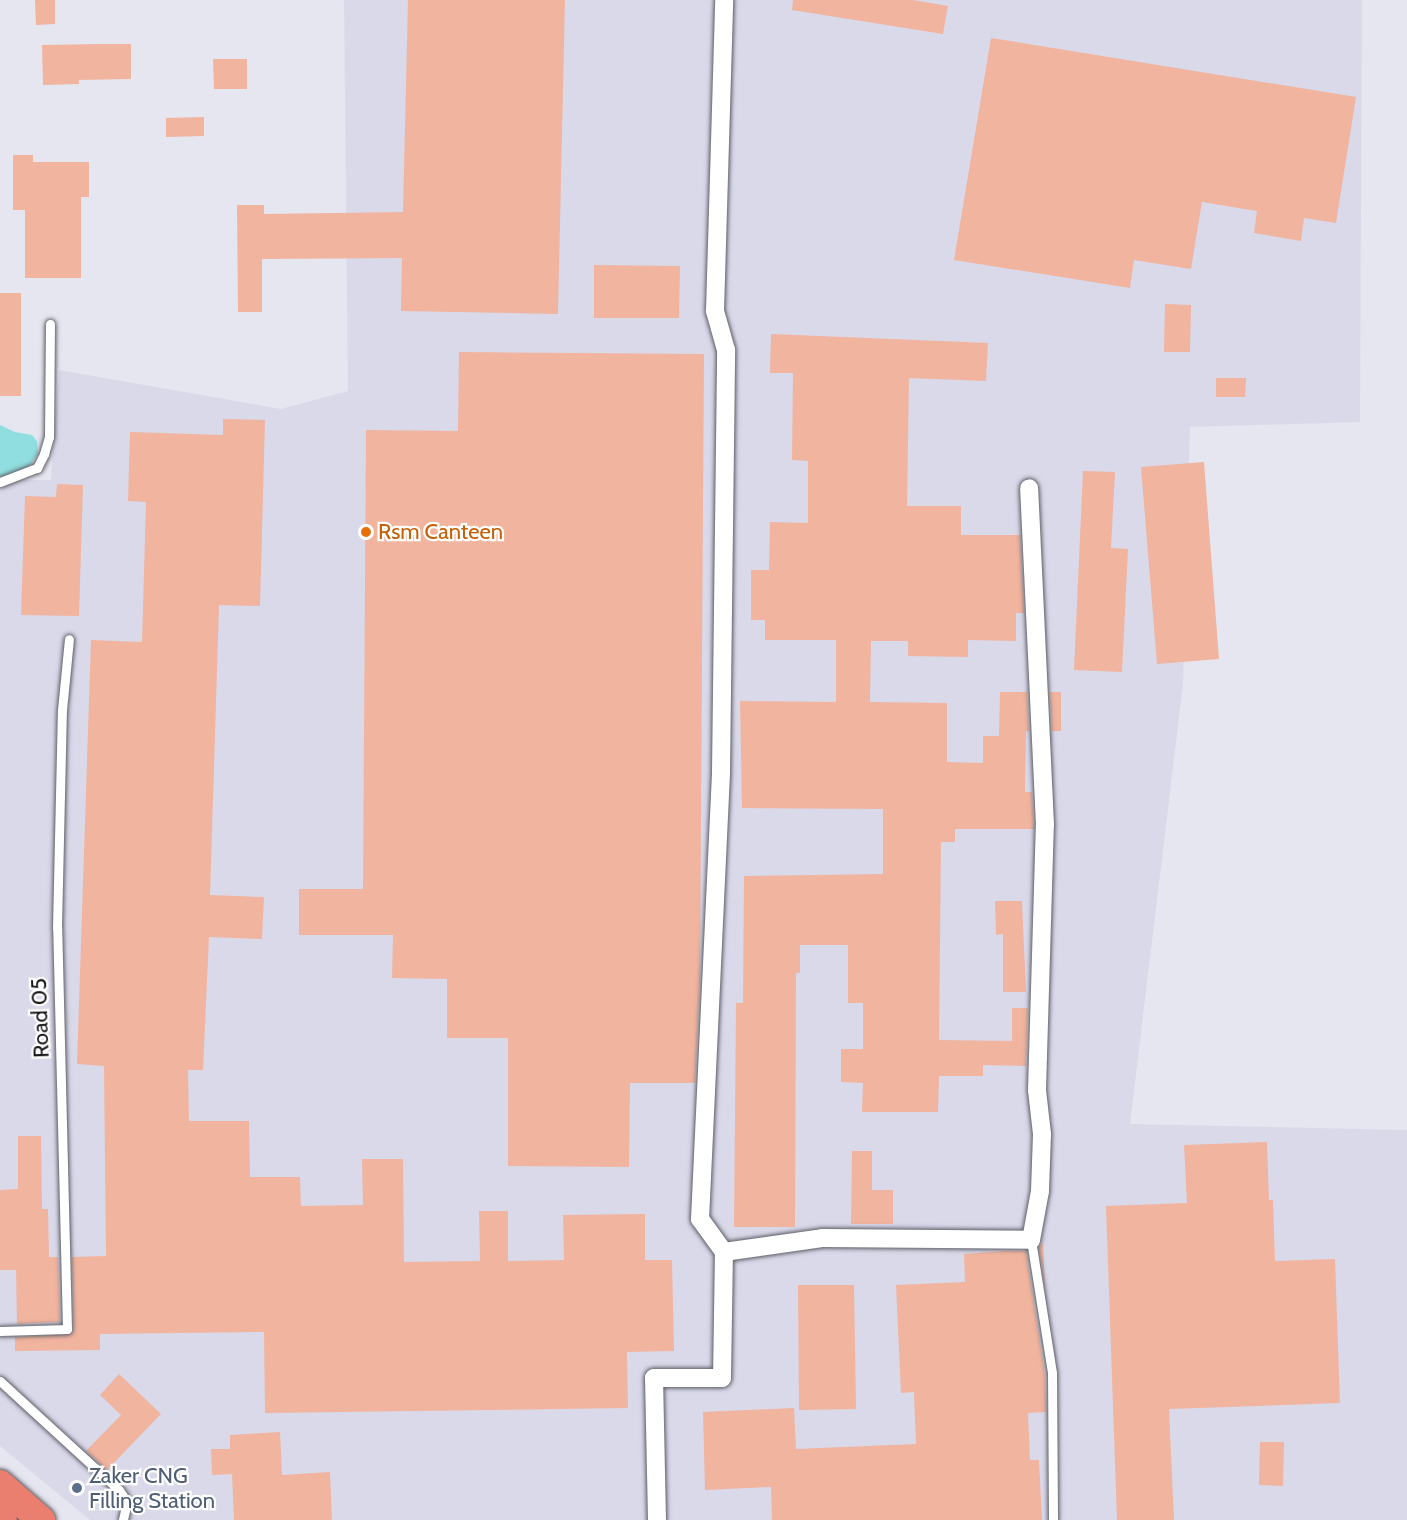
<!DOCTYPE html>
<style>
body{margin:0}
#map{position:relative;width:1407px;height:1520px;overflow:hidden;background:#e6e6f0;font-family:Cabin,sans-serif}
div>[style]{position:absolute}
.built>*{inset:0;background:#d9d9ea}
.water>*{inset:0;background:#90dedf}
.building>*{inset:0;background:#f1b49f}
.roads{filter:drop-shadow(0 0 2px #5d5e66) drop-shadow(0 0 2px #5d5e66)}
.service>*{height:9px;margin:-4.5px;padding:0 4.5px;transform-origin:4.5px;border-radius:4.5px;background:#fff}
.minor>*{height:18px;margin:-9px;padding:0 9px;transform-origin:9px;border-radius:9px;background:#fff}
.trunk>*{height:28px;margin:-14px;padding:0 14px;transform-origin:14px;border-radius:14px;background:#ea7f70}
.dots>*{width:16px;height:16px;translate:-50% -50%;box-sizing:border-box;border:3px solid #fff;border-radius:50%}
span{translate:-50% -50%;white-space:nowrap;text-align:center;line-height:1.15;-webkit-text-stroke:4.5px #fff;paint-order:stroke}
.food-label{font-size:22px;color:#c56008}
.left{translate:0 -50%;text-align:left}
.street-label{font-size:22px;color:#18181b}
.service-label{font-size:22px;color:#4e5e75}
</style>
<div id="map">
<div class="built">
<i style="clip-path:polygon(344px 0,1362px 0,1360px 422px,1190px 427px,1183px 684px,1130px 1124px,1407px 1130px,1407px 1520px,90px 1520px,0 1446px,0 480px,51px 480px,59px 370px,281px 409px,348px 391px)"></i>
</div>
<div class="water">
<i style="clip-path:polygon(0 425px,15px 432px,32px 435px,37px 441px,38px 454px,24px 474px,0 478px)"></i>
</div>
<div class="building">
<i style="clip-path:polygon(35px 0,55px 0,55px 24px,36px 25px)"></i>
<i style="clip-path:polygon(408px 0,565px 0,558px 314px,401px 311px,402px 258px,262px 259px,262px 312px,238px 312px,237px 205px,264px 205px,264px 214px,403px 212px)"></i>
<i style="clip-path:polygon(793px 0,913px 0,948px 6px,943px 34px,792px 10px)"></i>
<i style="clip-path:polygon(991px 38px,1356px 97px,1336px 223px,1304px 218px,1301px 241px,1254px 233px,1257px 211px,1202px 202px,1191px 269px,1134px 260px,1130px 288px,954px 260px)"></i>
<i style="clip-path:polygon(100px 44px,131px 44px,131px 79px,79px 80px,79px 84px,43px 85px,42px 45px)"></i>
<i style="clip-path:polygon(213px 59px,247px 59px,247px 89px,214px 89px)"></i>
<i style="clip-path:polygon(204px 117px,204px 136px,166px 137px,166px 118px)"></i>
<i style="clip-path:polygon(13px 155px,33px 155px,33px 162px,89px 162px,89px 197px,81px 197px,81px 278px,25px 278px,25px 210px,13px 210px)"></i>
<i style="clip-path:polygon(594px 265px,680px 266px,679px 318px,594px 318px)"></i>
<i style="clip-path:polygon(0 293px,21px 293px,21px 396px,0 396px)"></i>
<i style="clip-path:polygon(1165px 304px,1191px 305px,1190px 352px,1164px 352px)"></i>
<i style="clip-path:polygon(771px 334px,988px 343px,986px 381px,909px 378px,907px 506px,961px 506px,961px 535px,1020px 535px,1024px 613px,1016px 613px,1016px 641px,968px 640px,968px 657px,908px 656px,908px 641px,871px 641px,870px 702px,947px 703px,947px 762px,983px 763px,983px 736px,999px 736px,1000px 692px,1027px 692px,1029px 731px,1026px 731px,1025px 792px,1032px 792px,1034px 829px,955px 829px,955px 842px,941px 842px,939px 1040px,1012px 1041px,1012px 1008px,1028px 1008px,1026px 1066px,983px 1065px,983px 1076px,939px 1076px,938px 1112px,862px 1112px,863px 1083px,841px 1082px,841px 1049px,863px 1049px,863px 1003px,848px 1003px,848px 945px,800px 945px,800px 973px,796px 973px,795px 1227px,734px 1227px,736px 1003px,743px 1003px,744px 876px,883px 874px,883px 809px,742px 808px,740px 701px,836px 702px,836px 640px,765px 640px,765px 620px,751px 620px,751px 570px,769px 570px,770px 522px,808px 523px,808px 461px,792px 460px,793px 373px,770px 373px)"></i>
<i style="clip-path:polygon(459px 352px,704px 354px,700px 977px,695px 1083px,630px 1083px,629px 1167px,508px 1166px,508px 1038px,447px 1038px,447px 979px,392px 978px,393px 935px,299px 935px,299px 889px,363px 889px,366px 430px,458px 431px)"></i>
<i style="clip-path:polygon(1216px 378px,1246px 378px,1245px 397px,1216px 397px)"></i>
<i style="clip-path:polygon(223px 419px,265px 420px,260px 606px,219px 605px,210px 895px,264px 897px,262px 939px,209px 937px,203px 1070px,188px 1070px,189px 1121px,249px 1121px,250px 1177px,300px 1177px,301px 1206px,363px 1205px,362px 1159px,403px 1159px,404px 1262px,480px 1261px,479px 1211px,508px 1211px,508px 1261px,564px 1260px,563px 1215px,645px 1214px,645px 1260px,672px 1260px,674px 1351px,627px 1352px,628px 1408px,265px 1413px,264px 1332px,100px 1334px,100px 1350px,15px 1351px,15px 1337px,71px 1334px,74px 1329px,72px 1257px,106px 1256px,104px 1066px,77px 1064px,91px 640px,142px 642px,146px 502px,128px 501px,130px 432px,223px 435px)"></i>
<i style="clip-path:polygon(1204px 462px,1219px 659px,1157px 664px,1141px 467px)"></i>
<i style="clip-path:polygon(1083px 471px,1115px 472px,1111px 548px,1128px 549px,1122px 672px,1074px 670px)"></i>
<i style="clip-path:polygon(57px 484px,83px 485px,79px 616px,21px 615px,25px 496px,56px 497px)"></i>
<i style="clip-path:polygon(1050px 692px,1061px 692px,1061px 731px,1052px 731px)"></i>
<i style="clip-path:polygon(995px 901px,1022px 901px,1026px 992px,1003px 992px,1003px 934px,996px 935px)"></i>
<i style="clip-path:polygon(18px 1136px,41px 1136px,42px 1209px,48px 1209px,49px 1257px,58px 1257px,60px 1322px,17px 1324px,16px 1270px,0 1270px,0 1190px,18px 1189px)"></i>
<i style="clip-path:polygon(1267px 1142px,1269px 1200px,1273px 1200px,1275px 1261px,1335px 1259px,1340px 1403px,1169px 1409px,1174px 1520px,1117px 1520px,1106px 1206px,1187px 1203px,1184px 1145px)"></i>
<i style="clip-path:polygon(852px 1151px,872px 1151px,872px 1190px,893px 1190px,893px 1224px,851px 1224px)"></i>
<i style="clip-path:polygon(1043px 1242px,1045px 1286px,1039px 1248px)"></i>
<i style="clip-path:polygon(1003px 1251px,1026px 1251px,1045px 1374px,1046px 1412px,1028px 1413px,1030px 1460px,1039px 1460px,1042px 1520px,772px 1520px,771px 1487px,705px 1490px,703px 1412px,794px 1408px,796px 1449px,916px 1444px,914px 1392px,901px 1393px,896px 1285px,965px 1282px,964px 1254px)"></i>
<i style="clip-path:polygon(798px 1285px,854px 1285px,856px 1409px,799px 1410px)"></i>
<i style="clip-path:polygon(119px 1374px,161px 1414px,107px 1470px,86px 1451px,121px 1415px,100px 1395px)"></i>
<i style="clip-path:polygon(280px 1432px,282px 1475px,330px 1472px,332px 1520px,234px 1520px,232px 1474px,212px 1475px,211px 1449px,230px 1449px,230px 1435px)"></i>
<i style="clip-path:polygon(1260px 1442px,1284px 1442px,1283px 1486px,1259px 1485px)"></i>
</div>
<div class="roads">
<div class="service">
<i style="left:0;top:482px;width:40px;rotate:-21deg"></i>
<i style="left:37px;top:468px;width:16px;rotate:-63deg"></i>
<i style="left:44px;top:454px;width:18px;rotate:-74deg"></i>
<i style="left:49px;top:437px;width:113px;rotate:-89.5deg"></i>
<i style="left:1031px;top:1240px;width:135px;rotate:81deg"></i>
<i style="left:1052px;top:1373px;width:147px;rotate:89.6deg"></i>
<i style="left:0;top:1331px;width:67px;rotate:-1.7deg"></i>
<i style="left:67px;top:1329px;width:402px;rotate:-91.4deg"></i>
<i style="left:57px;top:927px;width:217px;rotate:-88.7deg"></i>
<i style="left:62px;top:710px;width:71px;rotate:-84.4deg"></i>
<i style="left:0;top:1381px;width:161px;rotate:42.5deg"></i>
<i style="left:119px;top:1490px;width:14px;rotate:56deg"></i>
<i style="left:127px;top:1502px;width:18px;rotate:103deg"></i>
</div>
<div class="minor">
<i style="left:724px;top:1252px;width:99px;rotate:-8.1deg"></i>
<i style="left:822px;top:1238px;width:209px;rotate:0.5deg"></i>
<i style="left:1031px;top:1240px;width:50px;rotate:-79.6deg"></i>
<i style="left:1040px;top:1191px;width:57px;rotate:-88deg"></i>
<i style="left:1042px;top:1134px;width:44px;rotate:-96.5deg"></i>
<i style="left:1037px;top:1090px;width:265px;rotate:-88.3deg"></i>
<i style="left:1045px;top:825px;width:337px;rotate:-92.7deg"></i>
<i style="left:657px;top:1520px;width:142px;rotate:-91.2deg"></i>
<i style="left:654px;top:1378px;width:68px"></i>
<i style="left:722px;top:1378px;width:126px;rotate:-89.1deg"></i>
<i style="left:724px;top:1252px;width:41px;rotate:-126deg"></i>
<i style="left:700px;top:1219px;width:447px;rotate:-87.3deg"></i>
<i style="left:721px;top:772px;width:422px;rotate:-89.3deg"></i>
<i style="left:726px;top:350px;width:41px;rotate:-105.8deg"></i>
<i style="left:715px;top:311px;width:311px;rotate:-88.3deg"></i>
</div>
<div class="trunk">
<i style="left:0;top:1484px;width:55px;rotate:41.3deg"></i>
<i style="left:0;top:1517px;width:4px;rotate:45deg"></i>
</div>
</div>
<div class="dots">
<i style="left:366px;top:532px;background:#e8710a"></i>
<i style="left:77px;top:1488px;background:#5c6f8a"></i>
</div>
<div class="food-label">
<span class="left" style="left:378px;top:532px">Rsm Canteen</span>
</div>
<div class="street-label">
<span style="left:40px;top:1018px;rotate:-92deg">Road 05</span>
</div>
<div class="service-label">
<span class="left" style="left:89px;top:1488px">Zaker CNG<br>Filling Station</span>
</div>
</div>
